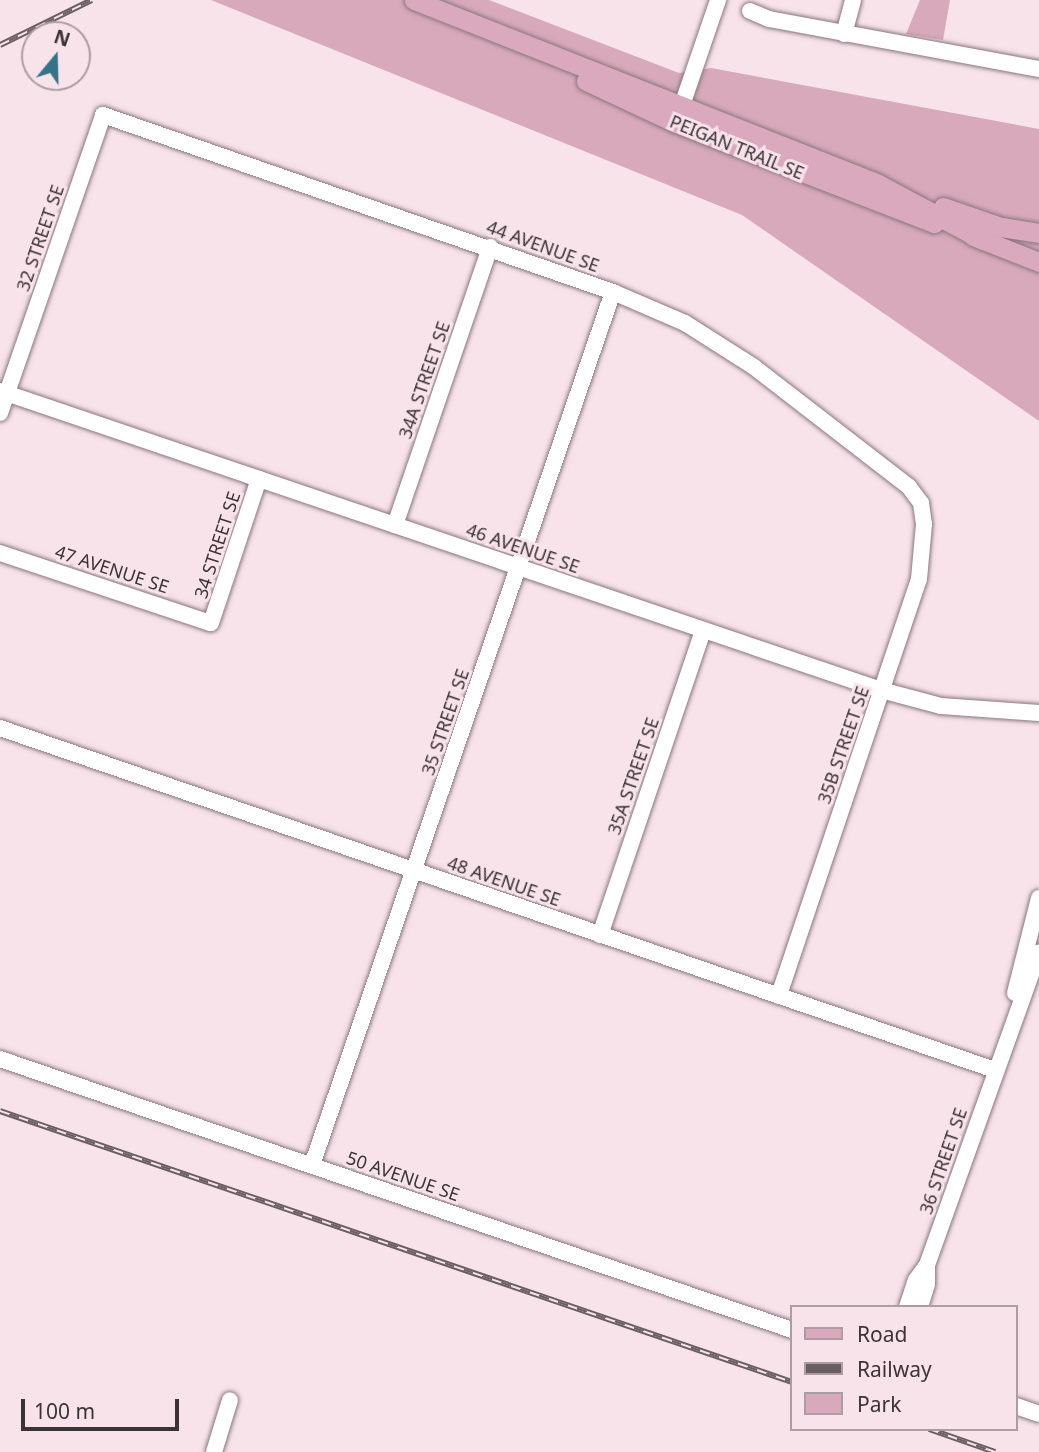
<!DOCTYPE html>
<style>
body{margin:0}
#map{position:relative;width:1039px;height:1452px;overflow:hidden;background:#f8e3ea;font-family:"Noto Sans",sans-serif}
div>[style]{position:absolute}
.green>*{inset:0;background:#d8a9ba}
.roads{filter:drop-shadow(0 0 2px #89777d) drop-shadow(0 0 2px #89777d)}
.minor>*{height:16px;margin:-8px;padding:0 8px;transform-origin:8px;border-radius:8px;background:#fff}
.major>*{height:19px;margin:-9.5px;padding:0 9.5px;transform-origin:9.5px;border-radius:9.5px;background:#daa9bd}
.rail>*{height:6px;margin-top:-3px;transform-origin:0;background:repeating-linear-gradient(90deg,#f8e3ea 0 10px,#695e62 0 20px);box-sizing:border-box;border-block:2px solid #695e62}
span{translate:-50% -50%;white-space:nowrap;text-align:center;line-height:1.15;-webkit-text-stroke:6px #f8e3ea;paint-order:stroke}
.street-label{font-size:18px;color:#3b3336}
.legend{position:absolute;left:790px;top:1305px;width:228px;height:126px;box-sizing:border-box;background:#f8e3ea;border:2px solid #ac9da2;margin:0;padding:9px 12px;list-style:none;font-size:21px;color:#3b3336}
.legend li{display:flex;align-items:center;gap:14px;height:35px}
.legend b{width:35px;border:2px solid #ac9da2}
.north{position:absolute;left:21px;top:21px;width:70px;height:70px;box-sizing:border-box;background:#f8e3ea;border:2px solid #ac9da2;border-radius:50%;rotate:19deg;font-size:19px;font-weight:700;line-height:28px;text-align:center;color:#3b3336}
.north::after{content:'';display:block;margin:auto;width:24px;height:32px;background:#357389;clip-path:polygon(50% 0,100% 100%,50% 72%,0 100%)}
.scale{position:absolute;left:21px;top:1399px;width:158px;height:32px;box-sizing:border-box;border:4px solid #3b3336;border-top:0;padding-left:9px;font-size:21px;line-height:24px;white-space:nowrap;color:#3b3336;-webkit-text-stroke:5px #f8e3ea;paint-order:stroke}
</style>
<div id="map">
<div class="green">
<i style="clip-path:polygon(211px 0,489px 0,679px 73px,711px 68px,1039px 129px,1039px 421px,742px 215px)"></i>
<i style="clip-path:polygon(920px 0,950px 0,943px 40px,906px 34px)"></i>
</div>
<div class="roads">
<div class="minor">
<i style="left:750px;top:11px;width:21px;rotate:23deg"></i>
<i style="left:769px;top:19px;width:275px;rotate:10.5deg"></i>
<i style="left:844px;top:34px;width:35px;rotate:-75deg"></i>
<i style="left:678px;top:117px;width:124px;rotate:-71.1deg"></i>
<i style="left:0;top:391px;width:930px;rotate:18.75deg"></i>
<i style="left:881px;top:690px;width:62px;rotate:14.9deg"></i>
<i style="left:941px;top:706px;width:98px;rotate:4.1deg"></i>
<i style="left:0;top:413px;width:315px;rotate:-70.9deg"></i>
<i style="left:103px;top:115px;width:540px;rotate:19.14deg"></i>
<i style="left:613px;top:292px;width:78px;rotate:23.3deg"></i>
<i style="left:685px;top:323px;width:82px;rotate:32.5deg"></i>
<i style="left:754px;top:367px;width:196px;rotate:37.7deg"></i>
<i style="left:909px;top:487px;width:20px;rotate:53deg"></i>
<i style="left:921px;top:503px;width:21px;rotate:82deg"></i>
<i style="left:924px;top:524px;width:55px;rotate:95.2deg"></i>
<i style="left:919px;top:579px;width:440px;rotate:108.6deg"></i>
<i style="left:395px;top:525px;width:294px;rotate:-71.1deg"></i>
<i style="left:0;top:553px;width:222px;rotate:18.4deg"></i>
<i style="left:211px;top:623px;width:152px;rotate:-71.6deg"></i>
<i style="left:0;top:728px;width:1052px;rotate:18.97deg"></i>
<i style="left:600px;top:935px;width:322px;rotate:-71.3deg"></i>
<i style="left:1015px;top:993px;width:98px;rotate:-75.8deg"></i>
<i style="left:0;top:1059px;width:837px;rotate:18.89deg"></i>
<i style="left:312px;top:1165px;width:923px;rotate:-70.98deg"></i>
<i style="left:907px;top:1307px;width:28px;rotate:-72deg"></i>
<i style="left:916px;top:1280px;width:19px;rotate:-54deg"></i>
<i style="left:927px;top:1265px;width:332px;rotate:-70.3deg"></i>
<i style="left:920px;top:1307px;width:24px;rotate:-73deg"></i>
<i style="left:927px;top:1284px;width:19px;rotate:-90deg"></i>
<i style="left:1016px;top:1406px;width:24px;rotate:19deg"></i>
<i style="left:214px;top:1452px;width:54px;rotate:-72.9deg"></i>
</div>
<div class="major">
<i style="left:414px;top:0;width:499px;rotate:21.6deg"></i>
<i style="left:878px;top:184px;width:119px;rotate:28.1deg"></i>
<i style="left:586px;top:81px;width:99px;rotate:25deg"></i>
<i style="left:676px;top:123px;width:277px;rotate:21.2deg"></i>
<i style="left:943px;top:207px;width:61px;rotate:19deg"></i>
<i style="left:1001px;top:227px;width:38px;rotate:9deg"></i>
<i style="left:973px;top:236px;width:71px;rotate:21.5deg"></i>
</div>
</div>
<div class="rail">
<i style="left:0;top:45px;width:102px;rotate:-26.1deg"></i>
<i style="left:0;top:1111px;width:837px;rotate:18.89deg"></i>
<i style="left:929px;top:1429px;width:70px;rotate:19.2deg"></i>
</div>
<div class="street-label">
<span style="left:737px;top:147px;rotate:22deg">PEIGAN TRAIL SE</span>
<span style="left:40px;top:238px;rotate:-71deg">32 STREET SE</span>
<span style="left:543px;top:246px;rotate:20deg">44 AVENUE SE</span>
<span style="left:424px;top:380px;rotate:-71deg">34A STREET SE</span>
<span style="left:217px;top:545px;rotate:-72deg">34 STREET SE</span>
<span style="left:523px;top:548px;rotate:19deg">46 AVENUE SE</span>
<span style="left:112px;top:569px;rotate:18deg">47 AVENUE SE</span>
<span style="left:445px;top:722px;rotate:-71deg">35 STREET SE</span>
<span style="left:843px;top:745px;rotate:-71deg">35B STREET SE</span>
<span style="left:633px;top:776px;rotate:-71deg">35A STREET SE</span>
<span style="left:504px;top:881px;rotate:19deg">48 AVENUE SE</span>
<span style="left:943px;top:1161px;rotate:-71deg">36 STREET SE</span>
<span style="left:403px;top:1176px;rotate:19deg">50 AVENUE SE</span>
</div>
<ul class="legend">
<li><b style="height:9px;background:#daa9bd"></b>Road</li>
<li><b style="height:9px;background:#695e62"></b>Railway</li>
<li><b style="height:19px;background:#d8a9ba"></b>Park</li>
</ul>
<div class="north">N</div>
<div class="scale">100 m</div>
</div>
